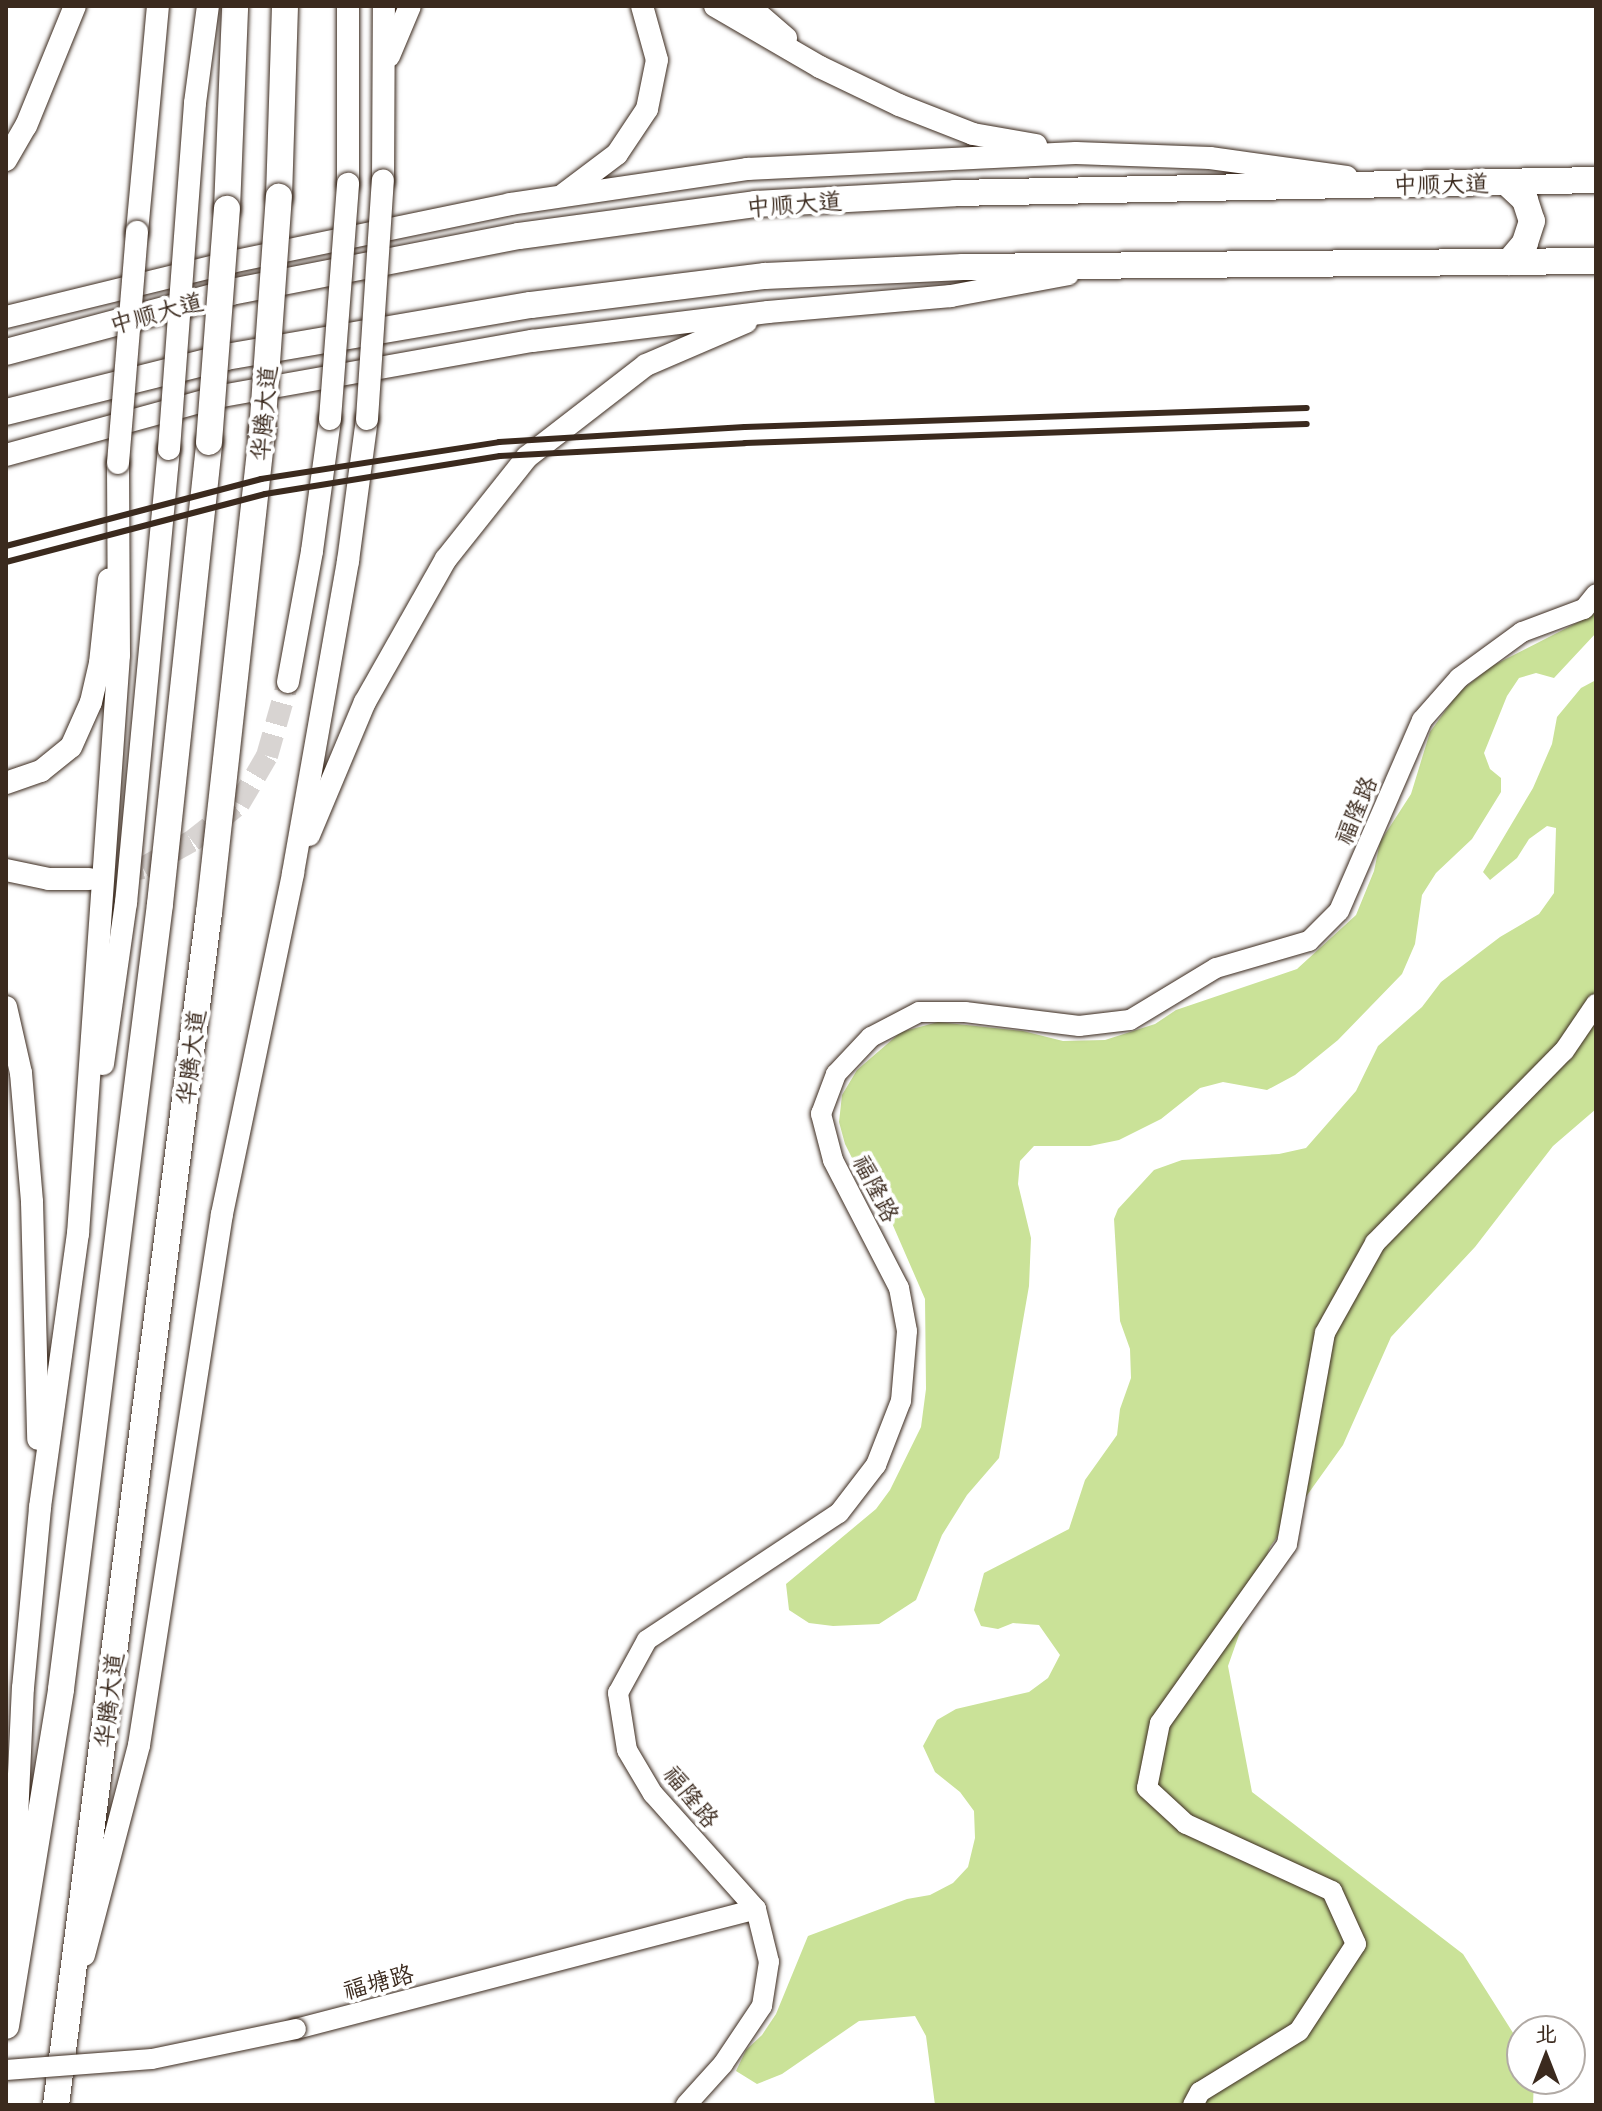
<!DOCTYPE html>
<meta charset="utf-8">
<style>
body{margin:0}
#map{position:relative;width:1602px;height:2111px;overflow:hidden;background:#fff;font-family:Mali,"LXGW WenKai TC",sans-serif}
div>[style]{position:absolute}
.green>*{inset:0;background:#cae298}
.secondary-tunnel>*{height:22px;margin-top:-11px;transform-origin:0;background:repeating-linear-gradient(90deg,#d8d4d2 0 22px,transparent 0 33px)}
.roads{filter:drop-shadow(0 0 2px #3b2a1e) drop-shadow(0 0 2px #3b2a1e)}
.tertiary>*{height:20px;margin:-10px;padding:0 10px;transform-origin:10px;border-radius:10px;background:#fff}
.secondary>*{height:22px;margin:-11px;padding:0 11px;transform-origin:11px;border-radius:11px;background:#fff}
.trunk>*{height:26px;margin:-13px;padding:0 13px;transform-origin:13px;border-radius:13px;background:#fff}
.rail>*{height:6px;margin:-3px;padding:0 3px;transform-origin:3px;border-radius:3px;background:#3b2a1e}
.bridges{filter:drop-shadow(0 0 2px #3b2a1e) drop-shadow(0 0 2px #3b2a1e)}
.tertiary-bridge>*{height:20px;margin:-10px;padding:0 10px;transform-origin:10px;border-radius:10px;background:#fff}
.secondary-bridge>*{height:22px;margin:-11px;padding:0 11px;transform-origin:11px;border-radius:11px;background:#fff}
.trunk-bridge>*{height:26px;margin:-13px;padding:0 13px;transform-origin:13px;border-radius:13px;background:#fff}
span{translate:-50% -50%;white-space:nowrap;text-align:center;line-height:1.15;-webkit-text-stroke:8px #fff;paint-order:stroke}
.street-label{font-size:24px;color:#3b2a1e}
.frame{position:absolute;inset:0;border:8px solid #3b2a1e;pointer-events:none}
.north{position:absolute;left:1506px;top:2015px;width:80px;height:80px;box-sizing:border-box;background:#fff;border:2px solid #b1aaa5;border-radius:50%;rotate:0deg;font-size:22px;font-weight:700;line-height:32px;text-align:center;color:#3b2a1e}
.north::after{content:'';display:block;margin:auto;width:28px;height:36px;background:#3b2a1e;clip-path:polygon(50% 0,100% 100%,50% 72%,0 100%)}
</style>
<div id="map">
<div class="green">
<i style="clip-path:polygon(1596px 613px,1596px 633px,1554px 678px,1536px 673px,1519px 678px,1507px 696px,1484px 753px,1490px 769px,1501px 778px,1501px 792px,1472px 839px,1436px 873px,1422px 895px,1415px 944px,1402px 974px,1338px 1040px,1295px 1075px,1267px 1090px,1223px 1082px,1200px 1088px,1161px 1119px,1119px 1140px,1090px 1146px,1034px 1146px,1020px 1161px,1018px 1184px,1031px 1238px,1029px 1286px,999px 1458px,967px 1495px,942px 1535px,916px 1600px,879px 1624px,833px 1626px,809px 1623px,789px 1610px,786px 1584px,876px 1509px,890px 1490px,921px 1427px,926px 1389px,925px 1299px,885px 1207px,862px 1178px,845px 1144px,839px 1122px,842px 1095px,857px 1070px,901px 1032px,938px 1022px,1023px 1031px,1063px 1041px,1105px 1040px,1155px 1024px,1176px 1010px,1297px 969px,1356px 915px,1374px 871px,1380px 842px,1411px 794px,1430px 732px,1458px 693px,1492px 666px)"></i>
<i style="clip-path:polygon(1596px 680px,1596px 1109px,1553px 1146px,1475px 1247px,1391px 1337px,1343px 1445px,1270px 1547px,1228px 1666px,1252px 1792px,1463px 1954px,1522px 2047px,1522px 2079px,1534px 2079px,1533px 2105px,935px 2105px,926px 2036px,915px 2016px,859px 2021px,782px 2074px,757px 2084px,736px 2071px,746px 2050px,762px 2035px,776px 2014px,808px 1936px,907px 1899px,930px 1895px,953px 1883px,968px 1867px,975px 1838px,974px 1811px,960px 1792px,935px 1772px,923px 1746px,937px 1720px,956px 1709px,1029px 1692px,1048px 1678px,1060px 1655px,1039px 1625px,1013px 1623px,998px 1629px,981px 1626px,974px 1610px,984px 1573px,1069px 1529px,1085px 1480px,1117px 1435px,1120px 1409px,1131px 1378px,1130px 1349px,1120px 1321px,1114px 1219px,1118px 1209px,1154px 1170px,1182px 1160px,1279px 1154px,1306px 1148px,1356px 1091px,1378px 1046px,1422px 1007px,1441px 982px,1500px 937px,1539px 914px,1554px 893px,1556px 828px,1547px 826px,1529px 839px,1517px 858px,1490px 880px,1483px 872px,1533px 788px,1552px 744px,1557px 717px,1581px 688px)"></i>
</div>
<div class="secondary-tunnel">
<i style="left:89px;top:879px;width:55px;rotate:-11.5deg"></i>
<i style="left:143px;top:868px;width:56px;rotate:-28.9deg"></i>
<i style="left:192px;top:841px;width:60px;rotate:-38.2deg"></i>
<i style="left:239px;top:804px;width:56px;rotate:-59.7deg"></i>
<i style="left:267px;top:756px;width:77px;rotate:-74.2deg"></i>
</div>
<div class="roads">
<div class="tertiary">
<i style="left:296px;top:2029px;width:475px;rotate:-14.6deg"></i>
<i style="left:686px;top:2105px;width:55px;rotate:-47.9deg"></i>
<i style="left:723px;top:2064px;width:70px;rotate:-56.1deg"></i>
<i style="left:762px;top:2006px;width:45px;rotate:-81deg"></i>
<i style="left:769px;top:1962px;width:55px;rotate:-103.8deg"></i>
<i style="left:756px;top:1909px;width:154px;rotate:-131.8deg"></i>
<i style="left:653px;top:1794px;width:51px;rotate:-120.6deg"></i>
<i style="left:627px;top:1750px;width:58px;rotate:-99deg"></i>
<i style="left:618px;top:1693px;width:60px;rotate:-61.3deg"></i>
<i style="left:647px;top:1640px;width:230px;rotate:-33.5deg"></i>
<i style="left:839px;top:1513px;width:61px;rotate:-52.4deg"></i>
<i style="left:876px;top:1465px;width:69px;rotate:-68.7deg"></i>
<i style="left:901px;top:1401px;width:70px;rotate:-85.1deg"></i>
<i style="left:907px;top:1331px;width:44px;rotate:-100.5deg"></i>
<i style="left:899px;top:1288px;width:144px;rotate:-117.3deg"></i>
<i style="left:833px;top:1160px;width:48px;rotate:-104.6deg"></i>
<i style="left:821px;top:1114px;width:43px;rotate:-69.4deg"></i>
<i style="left:836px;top:1074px;width:51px;rotate:-46.6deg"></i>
<i style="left:871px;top:1037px;width:54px;rotate:-27.5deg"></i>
<i style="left:919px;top:1012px;width:46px"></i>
<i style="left:965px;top:1012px;width:115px;rotate:7deg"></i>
<i style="left:1079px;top:1026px;width:51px;rotate:-6.7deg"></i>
<i style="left:1130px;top:1020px;width:100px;rotate:-31.2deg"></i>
<i style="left:1216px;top:968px;width:97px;rotate:-16.2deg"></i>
<i style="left:1309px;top:941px;width:42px;rotate:-45deg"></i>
<i style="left:1339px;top:911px;width:208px;rotate:-66.5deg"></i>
<i style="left:1422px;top:720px;width:56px;rotate:-48.6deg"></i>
<i style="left:1459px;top:678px;width:78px;rotate:-36.1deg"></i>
<i style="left:1522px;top:632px;width:66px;rotate:-20.4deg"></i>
<i style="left:1584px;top:609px;width:19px;rotate:-51deg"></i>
<i style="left:1193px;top:2105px;width:15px;rotate:-62deg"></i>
<i style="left:1200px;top:2092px;width:116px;rotate:-31.6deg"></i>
<i style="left:1299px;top:2031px;width:104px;rotate:-56.8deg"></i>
<i style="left:1356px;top:1944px;width:58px;rotate:-114.4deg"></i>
<i style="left:1332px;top:1891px;width:161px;rotate:-155.3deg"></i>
<i style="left:1186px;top:1824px;width:53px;rotate:-137.3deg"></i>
<i style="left:1147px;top:1788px;width:66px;rotate:-78.7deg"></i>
<i style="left:1160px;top:1723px;width:219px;rotate:-54.6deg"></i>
<i style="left:1287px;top:1544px;width:214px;rotate:-79.8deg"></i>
<i style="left:1325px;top:1333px;width:103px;rotate:-60.9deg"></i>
<i style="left:1375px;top:1243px;width:269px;rotate:-45.5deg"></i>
<i style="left:1564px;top:1051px;width:57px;rotate:-55.8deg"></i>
</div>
<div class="secondary">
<i style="left:715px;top:6px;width:121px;rotate:30.2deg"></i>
<i style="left:820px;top:67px;width:88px;rotate:25.7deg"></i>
<i style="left:899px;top:105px;width:79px;rotate:21.4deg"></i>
<i style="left:973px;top:134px;width:64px;rotate:9.9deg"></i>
<i style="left:749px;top:6px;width:49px;rotate:40.9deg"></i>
<i style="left:389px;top:56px;width:54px;rotate:-67.2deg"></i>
<i style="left:6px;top:160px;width:39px;rotate:-60deg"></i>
<i style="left:26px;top:126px;width:130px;rotate:-67.8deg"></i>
<i style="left:383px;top:181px;width:175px;rotate:-89.7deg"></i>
<i style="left:348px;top:184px;width:178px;rotate:-90deg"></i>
<i style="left:564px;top:194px;width:66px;rotate:-37deg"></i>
<i style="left:617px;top:154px;width:54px;rotate:-56.3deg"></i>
<i style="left:647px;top:109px;width:50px;rotate:-78.5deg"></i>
<i style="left:657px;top:60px;width:56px;rotate:-105.5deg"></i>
<i style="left:137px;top:232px;width:227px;rotate:-84.7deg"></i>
<i style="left:6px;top:317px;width:232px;rotate:-13.7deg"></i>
<i style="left:231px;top:262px;width:285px;rotate:-11.7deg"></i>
<i style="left:510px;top:204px;width:240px;rotate:-8.4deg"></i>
<i style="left:747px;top:169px;width:329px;rotate:-2.8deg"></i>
<i style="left:1076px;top:153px;width:134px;rotate:2.1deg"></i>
<i style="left:1210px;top:158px;width:138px;rotate:7.9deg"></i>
<i style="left:6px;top:455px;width:224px;rotate:-15.3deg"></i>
<i style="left:222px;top:396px;width:315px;rotate:-10.1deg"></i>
<i style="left:532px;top:341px;width:238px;rotate:-7deg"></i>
<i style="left:768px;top:312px;width:184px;rotate:-5deg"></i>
<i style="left:951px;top:296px;width:119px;rotate:-10.6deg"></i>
<i style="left:288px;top:682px;width:133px;rotate:-79.6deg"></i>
<i style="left:312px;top:551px;width:133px;rotate:-82.2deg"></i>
<i style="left:6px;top:783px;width:37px;rotate:-19deg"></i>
<i style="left:41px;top:771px;width:38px;rotate:-39deg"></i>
<i style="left:71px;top:747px;width:49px;rotate:-66deg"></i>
<i style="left:91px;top:702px;width:40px;rotate:-77deg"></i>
<i style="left:100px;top:663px;width:84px;rotate:-83.9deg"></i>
<i style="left:309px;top:835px;width:144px;rotate:-67.2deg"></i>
<i style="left:365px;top:702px;width:164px;rotate:-60.5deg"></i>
<i style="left:446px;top:559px;width:130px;rotate:-51.5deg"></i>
<i style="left:527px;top:457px;width:150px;rotate:-37.7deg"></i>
<i style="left:646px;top:365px;width:109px;rotate:-23.3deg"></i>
<i style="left:6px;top:870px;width:44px;rotate:11.8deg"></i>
<i style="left:49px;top:879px;width:40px"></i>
<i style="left:6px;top:1007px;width:68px;rotate:77.2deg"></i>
<i style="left:21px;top:1073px;width:129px;rotate:85.1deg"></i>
<i style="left:32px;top:1202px;width:237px;rotate:88.5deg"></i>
<i style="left:103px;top:1064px;width:163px;rotate:-81.9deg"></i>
<i style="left:126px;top:903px;width:456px;rotate:-84.6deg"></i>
<i style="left:12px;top:1928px;width:240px;rotate:-87.4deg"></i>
<i style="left:23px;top:1688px;width:182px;rotate:-84.6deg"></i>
<i style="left:40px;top:1507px;width:276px;rotate:-82.1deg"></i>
<i style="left:78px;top:1234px;width:580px;rotate:-85.95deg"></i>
<i style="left:119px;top:655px;width:192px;rotate:-90.3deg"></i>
<i style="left:84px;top:1955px;width:217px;rotate:-75.3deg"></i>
<i style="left:139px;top:1745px;width:537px;rotate:-81.12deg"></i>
<i style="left:222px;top:1214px;width:348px;rotate:-78.2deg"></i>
<i style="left:293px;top:873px;width:317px;rotate:-80deg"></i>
<i style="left:348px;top:561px;width:143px;rotate:-82.4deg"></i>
</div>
<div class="trunk">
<i style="left:1506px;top:182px;width:26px;rotate:43deg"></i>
<i style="left:1525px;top:200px;width:22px;rotate:72deg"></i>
<i style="left:1532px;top:221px;width:23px;rotate:108deg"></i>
<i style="left:1525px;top:243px;width:25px;rotate:130deg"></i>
<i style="left:279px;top:197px;width:191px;rotate:-88.2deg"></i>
<i style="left:227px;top:209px;width:203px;rotate:-87.7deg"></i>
<i style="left:6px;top:352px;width:233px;rotate:-14.9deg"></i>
<i style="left:231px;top:292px;width:293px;rotate:-11deg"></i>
<i style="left:519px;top:236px;width:238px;rotate:-7.7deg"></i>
<i style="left:755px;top:204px;width:200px;rotate:-3.1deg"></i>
<i style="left:955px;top:193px;width:641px;rotate:-1.16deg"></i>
<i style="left:6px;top:412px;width:227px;rotate:-14deg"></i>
<i style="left:226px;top:357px;width:309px;rotate:-9.7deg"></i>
<i style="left:531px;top:305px;width:236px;rotate:-7.1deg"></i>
<i style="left:765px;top:276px;width:198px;rotate:-2.6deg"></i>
<i style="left:963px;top:267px;width:633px;rotate:-0.54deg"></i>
<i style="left:6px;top:2026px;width:341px;rotate:-80.7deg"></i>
<i style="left:61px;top:1689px;width:791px;rotate:-82.81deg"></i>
<i style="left:160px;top:904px;width:465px;rotate:-83.9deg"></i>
<i style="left:56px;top:2105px;width:1202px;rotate:-82.69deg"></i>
<i style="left:209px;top:913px;width:484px;rotate:-83.7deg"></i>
</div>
</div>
<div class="rail">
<i style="left:6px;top:546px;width:264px;rotate:-14.7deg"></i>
<i style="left:261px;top:479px;width:241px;rotate:-8.8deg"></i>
<i style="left:499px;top:442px;width:246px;rotate:-3.5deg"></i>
<i style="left:745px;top:427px;width:562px;rotate:-1.94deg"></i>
<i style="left:6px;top:562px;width:268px;rotate:-14.7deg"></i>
<i style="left:265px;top:494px;width:238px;rotate:-9.2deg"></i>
<i style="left:500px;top:456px;width:245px;rotate:-3deg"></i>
<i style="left:745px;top:443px;width:562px;rotate:-1.94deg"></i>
</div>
<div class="bridges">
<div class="tertiary-bridge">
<i style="left:6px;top:2070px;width:146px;rotate:-4.3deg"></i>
<i style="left:152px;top:2059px;width:147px;rotate:-11.8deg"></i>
</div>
<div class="secondary-bridge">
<i style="left:330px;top:419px;width:236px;rotate:-85.6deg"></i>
<i style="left:367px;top:419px;width:239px;rotate:-86.2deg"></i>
<i style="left:169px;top:449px;width:347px;rotate:-85.7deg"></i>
<i style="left:195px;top:103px;width:98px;rotate:-82.4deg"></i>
<i style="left:118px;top:463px;width:232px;rotate:-85.3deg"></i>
</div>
<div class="trunk-bridge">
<i style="left:262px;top:432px;width:236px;rotate:-85.9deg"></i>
<i style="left:209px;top:442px;width:234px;rotate:-85.6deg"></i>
</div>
</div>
<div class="street-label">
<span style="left:1441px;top:183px;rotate:-1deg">中顺大道</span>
<span style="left:794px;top:203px;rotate:-4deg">中顺大道</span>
<span style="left:156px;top:312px;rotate:-15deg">中顺大道</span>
<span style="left:263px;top:413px;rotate:-85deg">华腾大道</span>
<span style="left:1355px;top:810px;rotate:-67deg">福隆路</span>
<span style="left:190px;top:1057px;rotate:-83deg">华腾大道</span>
<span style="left:877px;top:1188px;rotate:63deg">福隆路</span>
<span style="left:108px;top:1700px;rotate:-83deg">华腾大道</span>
<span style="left:692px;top:1796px;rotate:51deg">福隆路</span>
<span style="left:378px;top:1981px;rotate:-15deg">福塘路</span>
</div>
<div class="frame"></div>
<div class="north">北</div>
</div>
